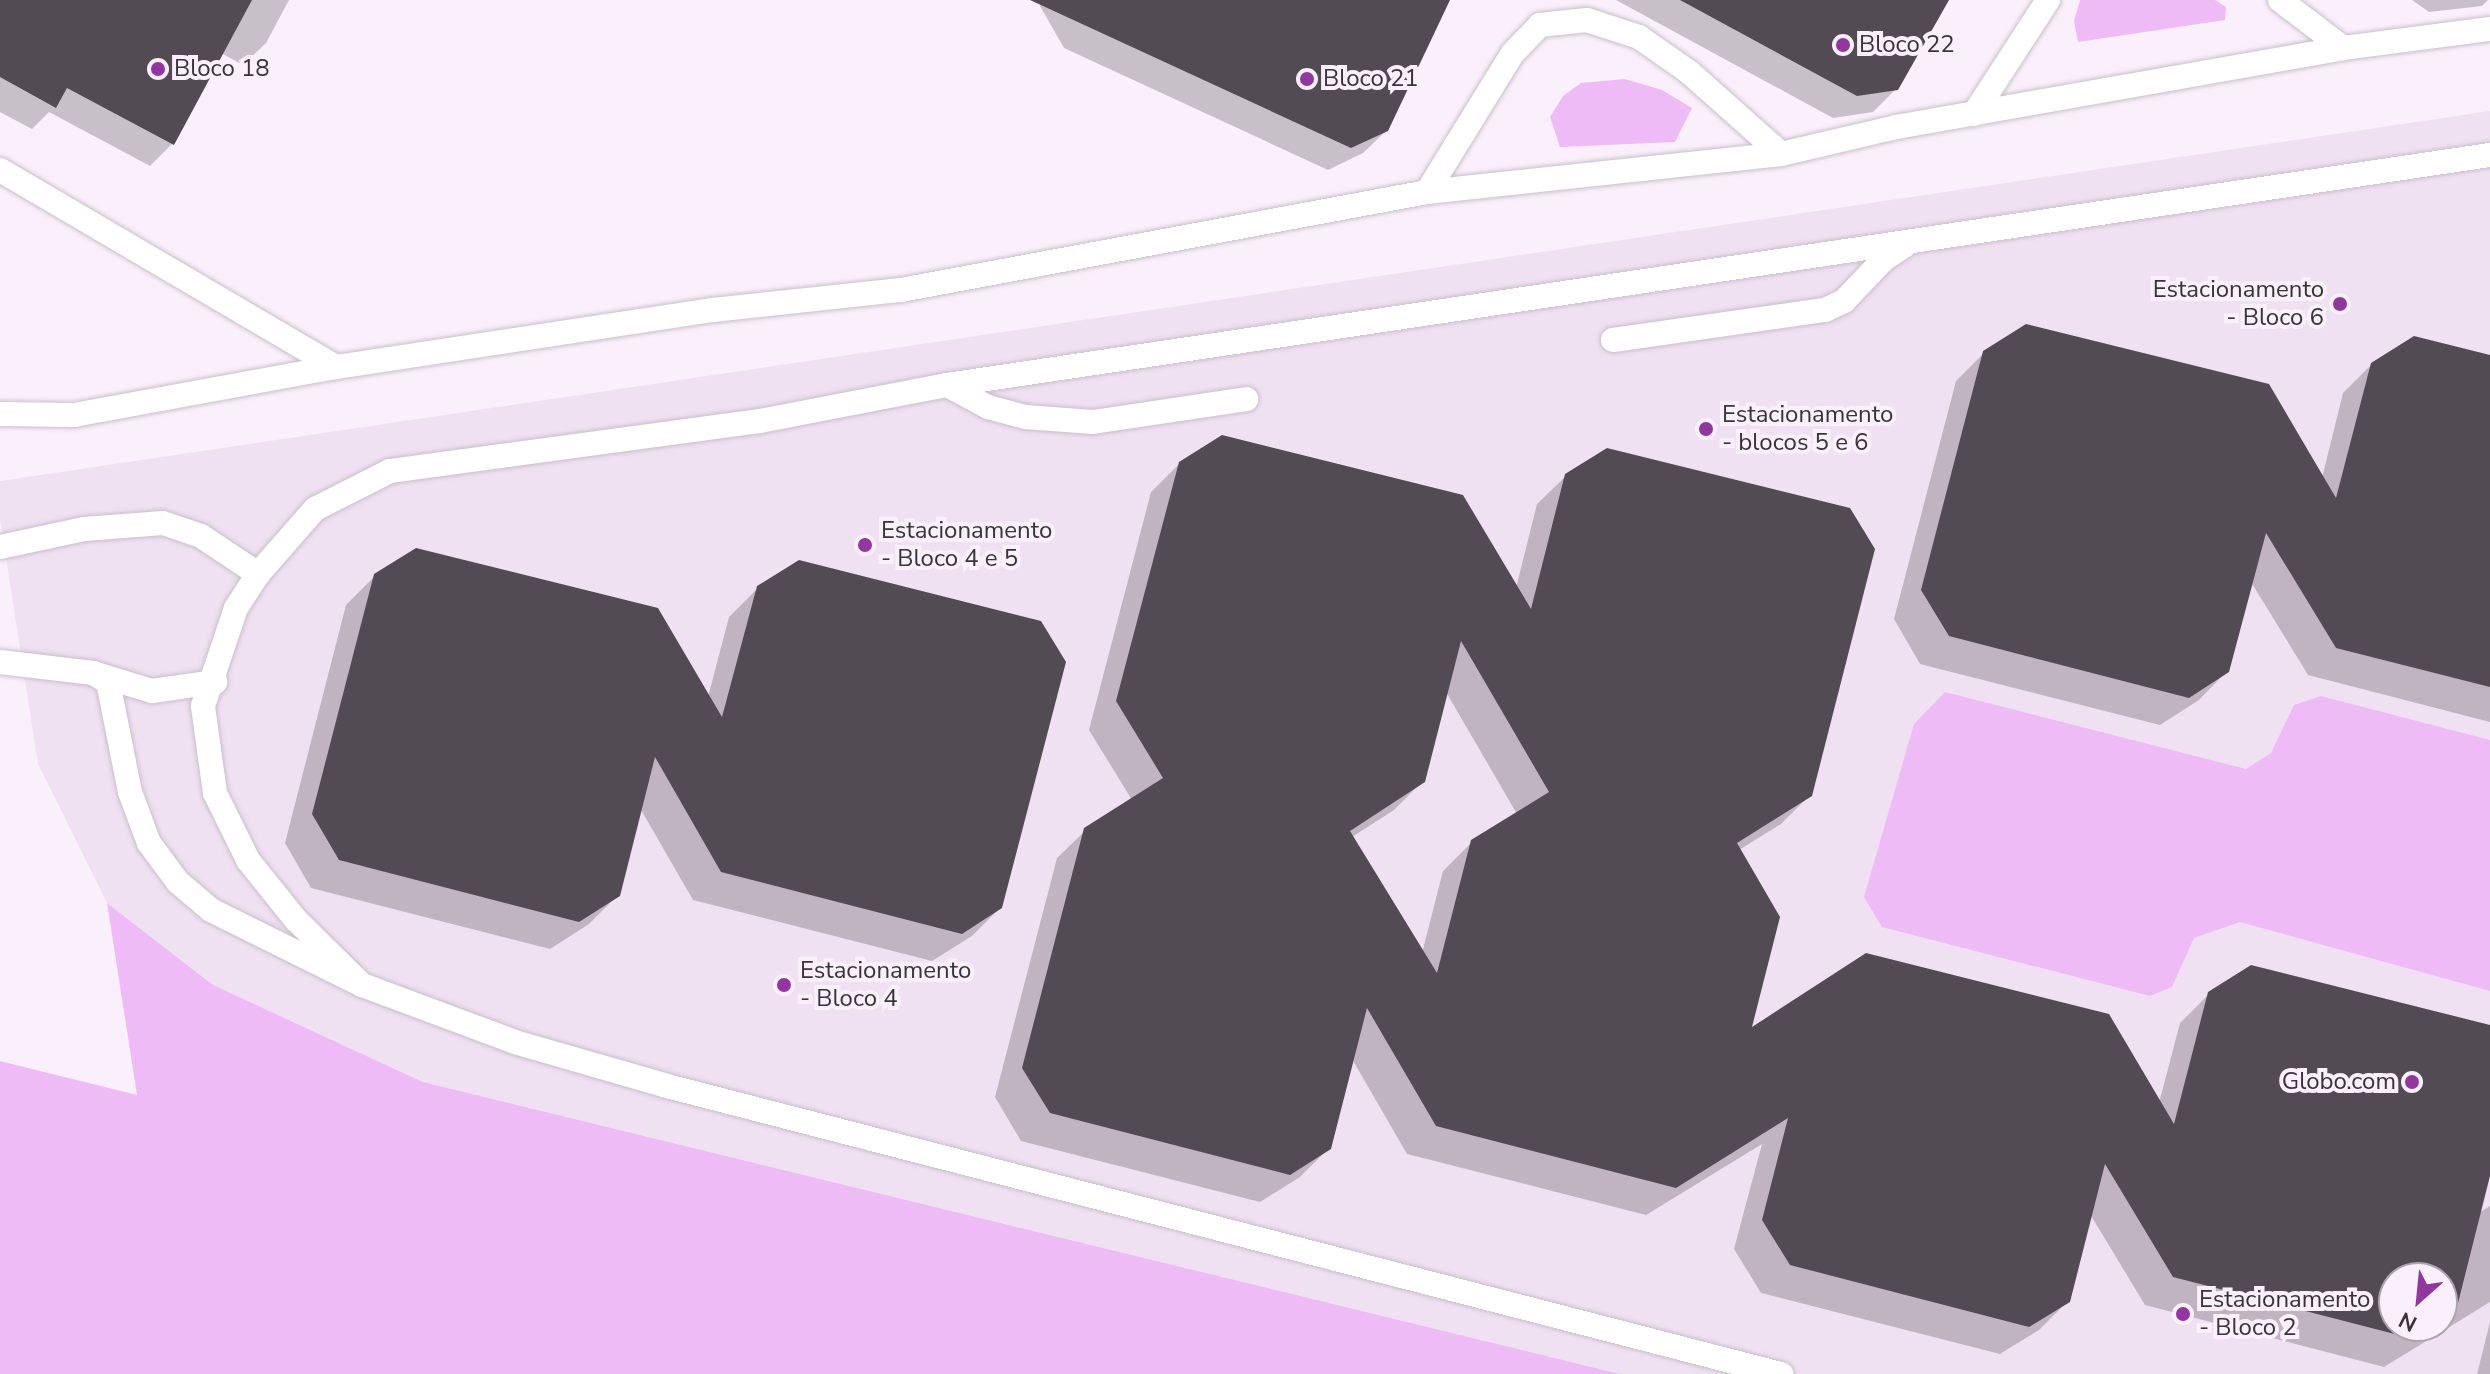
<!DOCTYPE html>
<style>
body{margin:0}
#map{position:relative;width:2490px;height:1374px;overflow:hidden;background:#faf0fb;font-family:"Nunito Sans",sans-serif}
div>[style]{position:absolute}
.built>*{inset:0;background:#f0e1f2}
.green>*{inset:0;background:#efbbf6}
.shadow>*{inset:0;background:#0003}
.building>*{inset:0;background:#534b54}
.roads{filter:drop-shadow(0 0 2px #c8bfca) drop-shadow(0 0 2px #c8bfca)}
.lane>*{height:24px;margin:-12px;padding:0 12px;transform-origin:12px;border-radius:12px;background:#fff}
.dots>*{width:22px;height:22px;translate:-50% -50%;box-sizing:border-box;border:4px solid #faf0fb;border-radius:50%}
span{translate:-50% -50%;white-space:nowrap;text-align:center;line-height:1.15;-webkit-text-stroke:8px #faf0fb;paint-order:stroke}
.poi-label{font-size:24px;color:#383439}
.left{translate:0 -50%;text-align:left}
.right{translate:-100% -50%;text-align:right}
.north{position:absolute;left:2378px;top:1262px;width:80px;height:80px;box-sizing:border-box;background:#faf0fb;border:2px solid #aca5ad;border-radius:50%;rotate:207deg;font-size:22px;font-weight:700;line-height:32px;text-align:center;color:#383439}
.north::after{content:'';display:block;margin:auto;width:28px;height:36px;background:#9236a0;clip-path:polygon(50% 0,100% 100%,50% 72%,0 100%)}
</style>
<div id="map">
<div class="built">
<i style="clip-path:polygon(evenodd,2490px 111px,2490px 1374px,1620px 1374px,423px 1082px,213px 985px,107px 903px,38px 764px,0 519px,0 481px,2490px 111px,2394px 1278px,2442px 1278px,2442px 1326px,2394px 1326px,2394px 1278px)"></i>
</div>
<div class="green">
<i style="clip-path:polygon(2080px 0,2215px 0,2226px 7px,2225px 20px,2078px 42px,2074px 21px)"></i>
<i style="clip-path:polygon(1625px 79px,1662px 90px,1692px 108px,1675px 142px,1560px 147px,1550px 117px,1563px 96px,1581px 83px)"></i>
<i style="clip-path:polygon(1945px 692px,2246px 769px,2271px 753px,2294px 705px,2321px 696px,2490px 740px,2490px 991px,2240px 922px,2194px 938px,2172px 987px,2150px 996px,1882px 927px,1864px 897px,1914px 724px)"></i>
<i style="clip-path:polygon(107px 903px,213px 985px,423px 1082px,1620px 1374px,0 1374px,0 1061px,137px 1095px)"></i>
</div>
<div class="shadow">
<i style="clip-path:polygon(0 0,289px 0,266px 43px,243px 65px,221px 53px,172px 144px,150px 166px,49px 112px,32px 129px,0 112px)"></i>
<i style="clip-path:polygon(1042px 0,1447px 0,1387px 130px,1363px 153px,1328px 170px,1064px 48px,1040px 6px)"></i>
<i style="clip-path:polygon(1616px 0,1947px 0,1896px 89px,1873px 112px,1833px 118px)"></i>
<i style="clip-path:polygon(2412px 0,2488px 0,2482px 6px,2429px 12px)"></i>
<i style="clip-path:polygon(1985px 352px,2322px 478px,2343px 393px,2372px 364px,2490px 357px,2490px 722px,2308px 675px,2251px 582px,2227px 671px,2199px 700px,2160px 725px,1920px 664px,1894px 619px,1956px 381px)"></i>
<i style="clip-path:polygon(evenodd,1180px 463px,1516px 588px,1537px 504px,1566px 476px,1810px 795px,1781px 824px,1739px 850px,1749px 1032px,2159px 1103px,2180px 1023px,2209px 994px,2490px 1027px,2490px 1168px,2479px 1213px,2490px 1206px,2490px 1302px,2384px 1367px,2145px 1305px,2090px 1214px,2068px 1301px,2039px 1330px,2000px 1354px,1761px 1293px,1734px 1249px,1762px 1144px,1646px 1215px,1407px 1154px,1352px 1059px,1329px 1148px,1300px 1177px,1260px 1202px,1021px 1141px,995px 1097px,1057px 858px,1086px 830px,1132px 800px,1089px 730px,1151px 492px,1180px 463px,1446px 692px,1517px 814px,1472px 842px,1443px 871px,1422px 953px,1352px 837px,1394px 810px,1423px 781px,1446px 692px,1180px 463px,2394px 1278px,2442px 1278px,2442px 1326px,2394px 1326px,2394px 1278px)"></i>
<i style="clip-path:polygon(375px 576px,708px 697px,729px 617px,758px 588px,1001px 907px,972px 936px,932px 961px,693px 900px,640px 808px,618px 895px,589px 924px,550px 949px,311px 888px,285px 843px,346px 605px)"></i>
<i style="clip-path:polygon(2490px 1322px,2490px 1374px,2477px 1374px)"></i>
</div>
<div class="building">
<i style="clip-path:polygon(0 0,252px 0,174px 145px,67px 88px,56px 108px,0 77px)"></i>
<i style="clip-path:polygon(1030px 0,1450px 0,1388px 131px,1351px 148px)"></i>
<i style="clip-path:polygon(1680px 0,1949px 0,1898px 90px,1857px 96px)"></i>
<i style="clip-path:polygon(2026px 324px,2269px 384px,2336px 498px,2371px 363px,2414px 336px,2490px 355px,2490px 687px,2336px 648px,2266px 533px,2229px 672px,2189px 698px,1949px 636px,1921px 590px,1983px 351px)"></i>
<i style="clip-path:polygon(evenodd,1222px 435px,1463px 495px,1531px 609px,1565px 474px,1607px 448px,1850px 508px,1875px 549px,1812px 796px,1737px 843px,1780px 917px,1752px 1027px,1866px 953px,2109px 1014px,2174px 1124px,2208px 992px,2251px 965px,2490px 1025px,2490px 1176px,2455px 1315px,2442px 1322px,2442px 1278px,2394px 1278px,2394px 1326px,2436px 1326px,2414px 1339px,2173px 1277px,2105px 1164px,2070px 1302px,2029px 1327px,1790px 1265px,1762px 1220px,1788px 1118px,1676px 1188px,1436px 1126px,1367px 1008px,1331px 1149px,1290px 1175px,1050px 1113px,1022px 1068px,1084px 828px,1163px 778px,1116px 701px,1179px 462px,1222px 435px,1461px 641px,1549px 792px,1471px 840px,1437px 973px,1350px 831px,1425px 782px,1461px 641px)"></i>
<i style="clip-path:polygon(416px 548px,658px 608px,722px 717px,757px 586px,799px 560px,1041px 621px,1066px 662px,1002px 908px,962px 934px,721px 872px,655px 757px,620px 896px,579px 922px,339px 860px,312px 814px,374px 574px)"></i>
</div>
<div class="roads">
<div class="lane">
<i style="left:2280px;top:0;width:79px;rotate:37.3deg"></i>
<i style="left:1974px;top:114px;width:136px;rotate:-57deg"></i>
<i style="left:0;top:170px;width:389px;rotate:30.4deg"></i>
<i style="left:1427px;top:192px;width:163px;rotate:-58.3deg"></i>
<i style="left:1513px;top:53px;width:39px;rotate:-46deg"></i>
<i style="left:1540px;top:25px;width:47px;rotate:-6.1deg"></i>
<i style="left:1587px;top:20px;width:55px;rotate:18.1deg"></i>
<i style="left:1639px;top:37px;width:61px;rotate:35deg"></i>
<i style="left:1689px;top:72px;width:123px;rotate:41.7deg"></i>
<i style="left:1613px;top:340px;width:214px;rotate:-8.1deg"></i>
<i style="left:1825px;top:310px;width:21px;rotate:-25deg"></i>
<i style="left:1844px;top:301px;width:58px;rotate:-46.4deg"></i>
<i style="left:1884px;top:259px;width:24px;rotate:-33deg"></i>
<i style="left:947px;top:385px;width:47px;rotate:28.2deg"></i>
<i style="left:988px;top:407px;width:38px;rotate:15deg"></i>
<i style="left:1025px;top:417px;width:68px;rotate:4.2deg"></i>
<i style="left:1093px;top:422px;width:155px;rotate:-8.5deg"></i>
<i style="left:0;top:414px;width:74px;rotate:0.8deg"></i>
<i style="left:74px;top:415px;width:266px;rotate:-10.4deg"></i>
<i style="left:336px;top:367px;width:381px;rotate:-8.6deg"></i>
<i style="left:713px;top:310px;width:189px;rotate:-6.1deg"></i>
<i style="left:901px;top:290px;width:535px;rotate:-10.55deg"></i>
<i style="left:1427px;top:192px;width:356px;rotate:-6.1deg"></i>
<i style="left:1781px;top:154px;width:118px;rotate:-13.2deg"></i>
<i style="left:1896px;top:127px;width:454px;rotate:-10deg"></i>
<i style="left:2343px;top:48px;width:148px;rotate:-7.4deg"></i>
<i style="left:0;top:547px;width:86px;rotate:-12.1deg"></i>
<i style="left:84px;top:529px;width:79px;rotate:-4.3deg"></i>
<i style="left:163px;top:523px;width:40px;rotate:18.9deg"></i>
<i style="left:201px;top:536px;width:69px;rotate:33.7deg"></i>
<i style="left:0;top:662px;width:94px;rotate:6.7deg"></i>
<i style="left:93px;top:673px;width:62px;rotate:17deg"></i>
<i style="left:152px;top:691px;width:64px;rotate:-8.1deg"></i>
<i style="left:93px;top:673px;width:17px;rotate:31deg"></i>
<i style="left:108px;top:682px;width:112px;rotate:78.7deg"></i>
<i style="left:130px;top:792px;width:54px;rotate:69.6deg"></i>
<i style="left:149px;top:843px;width:49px;rotate:53.4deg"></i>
<i style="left:178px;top:882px;width:43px;rotate:40.3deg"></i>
<i style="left:211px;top:910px;width:169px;rotate:26.4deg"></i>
<i style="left:362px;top:985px;width:163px;rotate:20.4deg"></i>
<i style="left:515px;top:1042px;width:158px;rotate:16.1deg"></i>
<i style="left:667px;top:1086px;width:1151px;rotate:14.5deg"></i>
<i style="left:362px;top:985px;width:93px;rotate:-135.4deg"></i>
<i style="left:296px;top:920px;width:77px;rotate:-128.7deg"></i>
<i style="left:248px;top:860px;width:75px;rotate:-116.2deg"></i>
<i style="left:215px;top:793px;width:88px;rotate:-97.9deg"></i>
<i style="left:203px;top:706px;width:103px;rotate:-71.4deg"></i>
<i style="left:236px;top:608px;width:40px;rotate:-57.1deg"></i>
<i style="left:258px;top:574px;width:86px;rotate:-48.8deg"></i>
<i style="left:315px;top:509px;width:84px;rotate:-26.9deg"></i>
<i style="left:390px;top:471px;width:373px;rotate:-7.7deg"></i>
<i style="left:760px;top:421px;width:190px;rotate:-10.9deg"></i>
<i style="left:947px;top:385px;width:1560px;rotate:-8.48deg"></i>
</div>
</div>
<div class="dots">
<i style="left:1843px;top:45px;background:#9236a0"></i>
<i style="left:158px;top:69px;background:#9236a0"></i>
<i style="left:1307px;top:79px;background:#9236a0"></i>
<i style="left:2340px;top:304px;background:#9236a0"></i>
<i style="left:1706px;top:429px;background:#9236a0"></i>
<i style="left:865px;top:545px;background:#9236a0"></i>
<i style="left:784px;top:985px;background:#9236a0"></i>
<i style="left:2412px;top:1082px;background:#9236a0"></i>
<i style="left:2183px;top:1314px;background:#9236a0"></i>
</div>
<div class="poi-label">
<span class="left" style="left:1859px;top:45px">Bloco 22</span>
<span class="left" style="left:174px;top:69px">Bloco 18</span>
<span class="left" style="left:1323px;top:79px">Bloco 21</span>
<span class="right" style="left:2324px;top:304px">Estacionamento<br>- Bloco 6</span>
<span class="left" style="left:1722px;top:429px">Estacionamento<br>- blocos 5 e 6</span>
<span class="left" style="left:881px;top:545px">Estacionamento<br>- Bloco 4 e 5</span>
<span class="left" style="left:800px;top:985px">Estacionamento<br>- Bloco 4</span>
<span class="right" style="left:2396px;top:1082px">Globo.com</span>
<span class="left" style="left:2199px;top:1314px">Estacionamento<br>- Bloco 2</span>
</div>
<div class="north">N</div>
</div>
